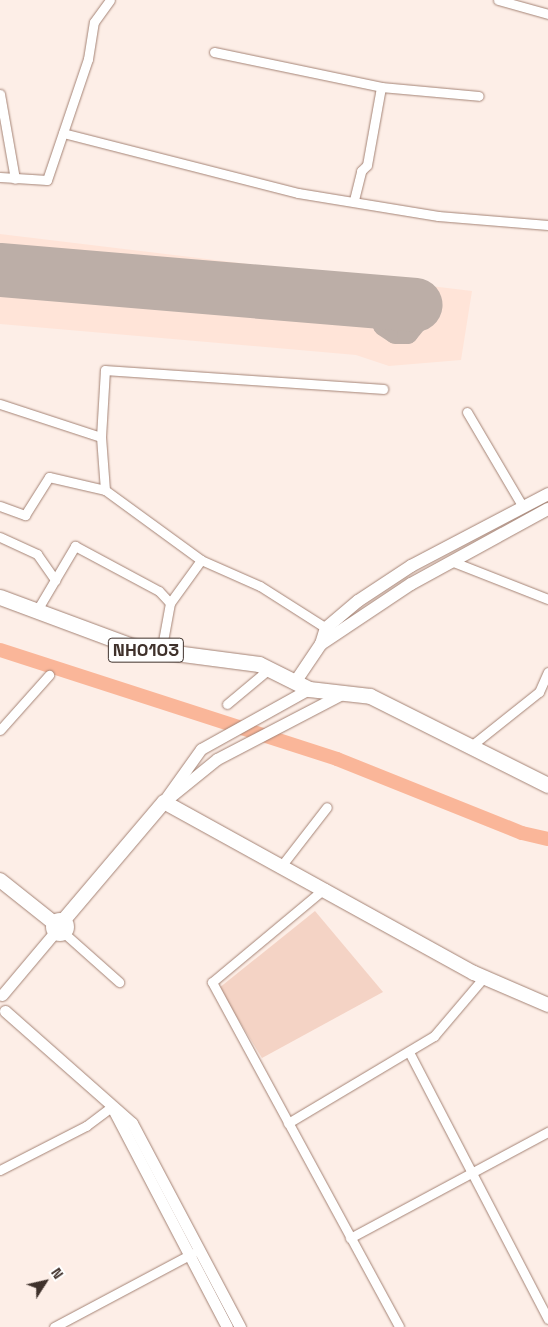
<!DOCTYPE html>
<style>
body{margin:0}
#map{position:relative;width:548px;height:1327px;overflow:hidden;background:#fdeee7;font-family:"Space Grotesk",sans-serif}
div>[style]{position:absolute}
.built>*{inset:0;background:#ffe4d8}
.green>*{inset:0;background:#f4d3c5}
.river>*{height:14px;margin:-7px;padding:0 7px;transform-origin:7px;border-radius:7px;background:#fab699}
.taxiway>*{height:21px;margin:-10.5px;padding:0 10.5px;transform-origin:10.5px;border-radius:10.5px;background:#bcaea7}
.runway>*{height:54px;margin:-27px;padding:0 27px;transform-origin:27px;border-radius:27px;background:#bcaea7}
.roads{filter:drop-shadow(0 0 1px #a48375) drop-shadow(0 0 1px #a48375)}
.minor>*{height:9px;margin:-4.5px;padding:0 4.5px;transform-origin:4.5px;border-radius:4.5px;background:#fff}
.tertiary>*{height:11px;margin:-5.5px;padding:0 5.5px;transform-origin:5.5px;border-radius:5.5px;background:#fff}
.secondary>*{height:12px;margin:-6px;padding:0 6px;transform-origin:6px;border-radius:6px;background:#fff}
.primary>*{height:14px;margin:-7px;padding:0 7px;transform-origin:7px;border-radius:7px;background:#fff}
.primary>.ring{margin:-7px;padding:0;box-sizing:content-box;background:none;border:14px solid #fff;border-radius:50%}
.trunk>*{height:15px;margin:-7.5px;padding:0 7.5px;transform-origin:7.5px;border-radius:7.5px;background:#fff}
span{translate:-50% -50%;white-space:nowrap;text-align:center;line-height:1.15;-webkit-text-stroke:4px #fff;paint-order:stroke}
.shield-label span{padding:1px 4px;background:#fff;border:1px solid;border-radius:4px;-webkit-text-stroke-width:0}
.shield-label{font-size:18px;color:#3f312b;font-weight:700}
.north{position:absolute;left:20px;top:1257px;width:50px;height:50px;-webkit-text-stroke:4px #fff;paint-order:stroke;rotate:55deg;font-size:14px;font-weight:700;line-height:20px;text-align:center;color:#3f312b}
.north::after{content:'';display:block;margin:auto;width:18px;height:22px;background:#3f312b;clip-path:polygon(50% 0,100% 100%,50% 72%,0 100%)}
</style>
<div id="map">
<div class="built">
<i style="clip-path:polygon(0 234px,472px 291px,461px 360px,389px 366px,356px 355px,0 324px)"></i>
</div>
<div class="green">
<i style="clip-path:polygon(315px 911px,383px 992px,262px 1058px,219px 988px)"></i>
</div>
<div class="river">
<i style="left:0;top:650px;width:354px;rotate:17.9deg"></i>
<i style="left:337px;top:759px;width:199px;rotate:21.8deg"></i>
<i style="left:522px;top:833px;width:27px;rotate:13deg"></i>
</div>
<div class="taxiway">
<i style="left:380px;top:302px;width:23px;rotate:83deg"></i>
<i style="left:383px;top:325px;width:14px;rotate:34deg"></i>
<i style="left:395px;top:333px;width:12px"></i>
<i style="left:407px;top:333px;width:14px;rotate:-51deg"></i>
<i style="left:416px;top:322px;width:17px;rotate:-90deg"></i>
</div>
<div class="runway">
<i style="left:0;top:270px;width:417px;rotate:4.8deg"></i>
</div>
<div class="roads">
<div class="minor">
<i style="left:498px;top:0;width:52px;rotate:15.6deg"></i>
<i style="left:214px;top:52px;width:171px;rotate:11.8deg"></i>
<i style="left:381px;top:87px;width:98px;rotate:5.2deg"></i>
<i style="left:0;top:94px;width:86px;rotate:80deg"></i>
<i style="left:63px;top:133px;width:243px;rotate:14.3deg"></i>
<i style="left:298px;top:193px;width:142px;rotate:9.3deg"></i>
<i style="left:438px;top:216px;width:110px;rotate:4.7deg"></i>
<i style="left:0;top:177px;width:47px;rotate:3.7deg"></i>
<i style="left:47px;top:180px;width:128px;rotate:-71.3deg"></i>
<i style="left:88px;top:59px;width:37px;rotate:-81deg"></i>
<i style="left:94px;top:22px;width:27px;rotate:-54deg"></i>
<i style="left:354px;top:200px;width:30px;rotate:-76deg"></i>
<i style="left:361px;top:171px;width:8px;rotate:-45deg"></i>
<i style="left:367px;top:165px;width:79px;rotate:-79.8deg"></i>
<i style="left:0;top:404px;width:106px;rotate:18.1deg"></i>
<i style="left:467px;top:412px;width:110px;rotate:59.5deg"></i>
<i style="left:0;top:506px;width:27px;rotate:20deg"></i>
<i style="left:25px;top:515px;width:45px;rotate:-57.7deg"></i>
<i style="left:49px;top:477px;width:57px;rotate:13.1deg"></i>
<i style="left:0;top:537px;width:41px;rotate:24.7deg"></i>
<i style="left:37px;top:554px;width:32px;rotate:55deg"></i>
<i style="left:201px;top:560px;width:64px;rotate:23.8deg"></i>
<i style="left:260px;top:586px;width:78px;rotate:32.5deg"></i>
<i style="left:451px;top:561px;width:104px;rotate:21.4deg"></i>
<i style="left:36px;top:612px;width:77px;rotate:-59.4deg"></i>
<i style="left:75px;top:546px;width:95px;rotate:28.2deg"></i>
<i style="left:159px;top:591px;width:16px;rotate:47deg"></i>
<i style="left:161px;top:652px;width:50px;rotate:-79.6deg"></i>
<i style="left:170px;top:603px;width:53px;rotate:-54.2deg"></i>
<i style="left:201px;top:560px;width:119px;rotate:-143.9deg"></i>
<i style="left:105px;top:490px;width:53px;rotate:-94.3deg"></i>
<i style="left:101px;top:437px;width:67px;rotate:-86.6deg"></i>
<i style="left:105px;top:370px;width:279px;rotate:3.9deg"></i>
<i style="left:227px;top:704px;width:56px;rotate:-39.9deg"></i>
<i style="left:0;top:730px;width:74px;rotate:-48.3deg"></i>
<i style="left:471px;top:746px;width:87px;rotate:-38.5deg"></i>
<i style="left:539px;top:692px;width:22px;rotate:-66deg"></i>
<i style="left:282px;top:865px;width:73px;rotate:-52.2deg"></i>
<i style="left:325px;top:888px;width:147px;rotate:140.2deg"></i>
<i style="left:212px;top:982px;width:392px;rotate:61.5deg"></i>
<i style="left:64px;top:933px;width:74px;rotate:41.7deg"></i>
<i style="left:409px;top:1052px;width:301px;rotate:62.5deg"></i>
<i style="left:288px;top:1123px;width:170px;rotate:-30.8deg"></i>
<i style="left:434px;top:1036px;width:77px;rotate:-49.7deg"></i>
<i style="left:0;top:1170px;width:97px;rotate:-27.1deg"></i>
<i style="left:86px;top:1126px;width:31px;rotate:-37deg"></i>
<i style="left:350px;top:1238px;width:225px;rotate:-28.2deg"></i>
<i style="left:54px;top:1327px;width:157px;rotate:-28deg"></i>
</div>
<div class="tertiary">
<i style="left:166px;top:798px;width:60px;rotate:-54.5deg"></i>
<i style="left:201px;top:749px;width:124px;rotate:-29.1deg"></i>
<i style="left:164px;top:802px;width:68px;rotate:-39.1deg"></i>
<i style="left:217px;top:759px;width:141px;rotate:-27.5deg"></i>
<i style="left:2px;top:995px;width:82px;rotate:-49.9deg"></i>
<i style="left:5px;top:1011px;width:169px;rotate:41.4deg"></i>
<i style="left:132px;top:1123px;width:231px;rotate:62.1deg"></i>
<i style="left:113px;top:1109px;width:246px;rotate:62.4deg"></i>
</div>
<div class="secondary">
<i style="left:321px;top:644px;width:108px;rotate:-33.7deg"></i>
<i style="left:411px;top:584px;width:156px;rotate:-28.7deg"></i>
<i style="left:296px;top:681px;width:45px;rotate:-56deg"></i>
<i style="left:321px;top:644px;width:17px;rotate:-73deg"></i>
<i style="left:326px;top:628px;width:42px;rotate:-40.2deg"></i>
<i style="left:358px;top:601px;width:64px;rotate:-33.4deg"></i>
<i style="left:411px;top:566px;width:155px;rotate:-27.7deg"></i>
</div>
<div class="primary">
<i style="left:0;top:880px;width:69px;rotate:38.5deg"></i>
<i class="ring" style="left:53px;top:920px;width:0;height:0"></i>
<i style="left:63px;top:921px;width:156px;rotate:-49.7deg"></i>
<i style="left:164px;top:802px;width:354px;rotate:28.9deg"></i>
<i style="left:474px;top:973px;width:81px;rotate:23.4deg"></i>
</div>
<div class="trunk">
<i style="left:0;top:597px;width:146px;rotate:20.4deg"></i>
<i style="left:137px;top:648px;width:123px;rotate:7.5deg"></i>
<i style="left:259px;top:664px;width:56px;rotate:26.6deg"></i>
<i style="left:309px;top:689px;width:61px;rotate:6.5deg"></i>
<i style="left:370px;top:696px;width:199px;rotate:26.6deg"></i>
</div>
</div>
<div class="shield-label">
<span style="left:146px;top:650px">NH0103</span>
</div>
<div class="north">N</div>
</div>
